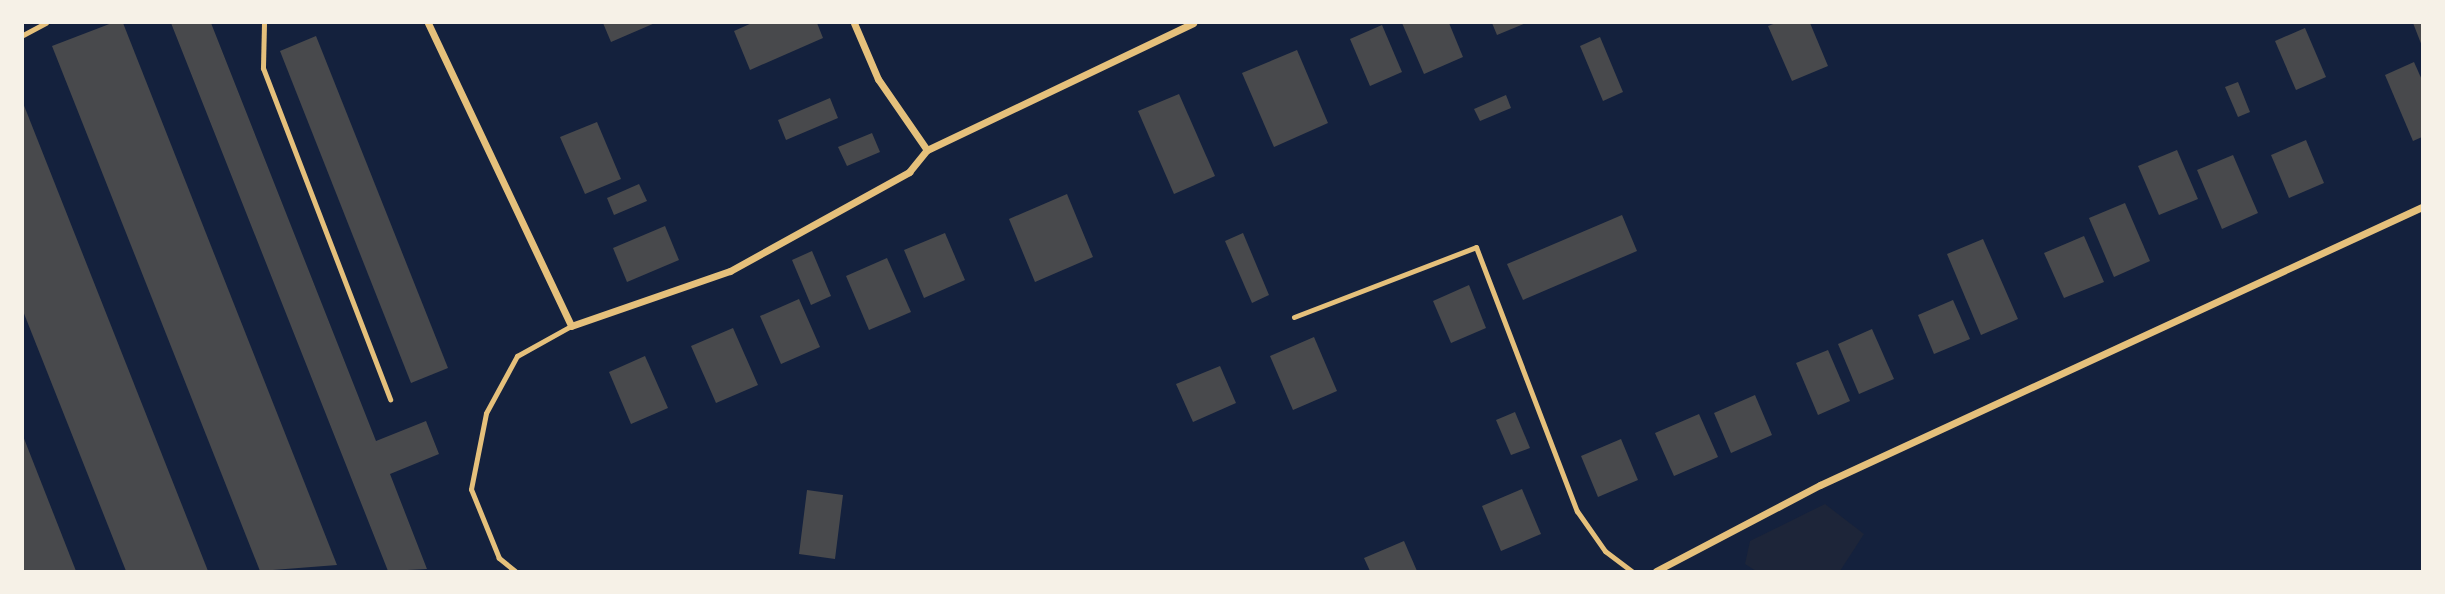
<!DOCTYPE html>
<style>
body{margin:0}
#map{position:relative;width:2445px;height:594px;overflow:hidden;background:#14213d;font-family:"PT Sans",sans-serif}
div>[style]{position:absolute}
.green>*{inset:0;background:#1d2539}
.building>*{inset:0;background:#48494c}
.service>*{height:5px;margin:-2.5px;padding:0 2.5px;transform-origin:2.5px;border-radius:2.5px;background:#e5c07b}
.minor>*{height:7px;margin:-3.5px;padding:0 3.5px;transform-origin:3.5px;border-radius:3.5px;background:#e5c07b}
span{translate:-50% -50%;white-space:nowrap;text-align:center;line-height:1.15;-webkit-text-stroke:7px #f6f1e7;paint-order:stroke}
.frame{position:absolute;inset:0;border:24px solid #f6f1e7;pointer-events:none}
</style>
<div id="map">
<div class="green">
<i style="clip-path:polygon(1825px 504px,1864px 534px,1840px 571px,1756px 571px,1745px 564px,1750px 541px)"></i>
</div>
<div class="building">
<i style="clip-path:polygon(112px 23px,123px 23px,337px 565px,260px 571px,52px 46px)"></i>
<i style="clip-path:polygon(171px 23px,211px 23px,376px 441px,426px 421px,439px 454px,390px 474px,427px 569px,388px 571px)"></i>
<i style="clip-path:polygon(603px 23px,655px 23px,611px 42px)"></i>
<i style="clip-path:polygon(752px 23px,817px 23px,823px 38px,750px 70px,734px 31px)"></i>
<i style="clip-path:polygon(1402px 23px,1449px 23px,1463px 57px,1424px 74px)"></i>
<i style="clip-path:polygon(1492px 23px,1526px 23px,1497px 35px)"></i>
<i style="clip-path:polygon(1776px 23px,1810px 23px,1828px 66px,1792px 81px,1768px 26px)"></i>
<i style="clip-path:polygon(2413px 23px,2422px 23px,2422px 46px)"></i>
<i style="clip-path:polygon(1382px 25px,1402px 72px,1370px 86px,1350px 39px)"></i>
<i style="clip-path:polygon(2305px 28px,2326px 77px,2296px 90px,2275px 41px)"></i>
<i style="clip-path:polygon(316px 36px,448px 368px,411px 383px,280px 51px)"></i>
<i style="clip-path:polygon(1600px 37px,1623px 92px,1603px 101px,1580px 46px)"></i>
<i style="clip-path:polygon(1297px 50px,1328px 123px,1274px 147px,1242px 73px)"></i>
<i style="clip-path:polygon(2414px 62px,2422px 80px,2422px 137px,2413px 141px,2385px 75px)"></i>
<i style="clip-path:polygon(2238px 82px,2250px 112px,2238px 117px,2225px 87px)"></i>
<i style="clip-path:polygon(1179px 94px,1215px 176px,1174px 194px,1138px 111px)"></i>
<i style="clip-path:polygon(1506px 95px,1511px 108px,1480px 121px,1474px 109px)"></i>
<i style="clip-path:polygon(830px 98px,838px 118px,786px 140px,778px 120px)"></i>
<i style="clip-path:polygon(23px 103px,208px 571px,126px 571px,23px 311px)"></i>
<i style="clip-path:polygon(597px 122px,621px 179px,585px 194px,560px 137px)"></i>
<i style="clip-path:polygon(872px 133px,880px 152px,847px 166px,838px 147px)"></i>
<i style="clip-path:polygon(2306px 140px,2324px 183px,2289px 198px,2271px 155px)"></i>
<i style="clip-path:polygon(2177px 150px,2198px 199px,2159px 215px,2138px 166px)"></i>
<i style="clip-path:polygon(2233px 155px,2258px 213px,2222px 229px,2197px 170px)"></i>
<i style="clip-path:polygon(639px 184px,647px 201px,614px 215px,607px 198px)"></i>
<i style="clip-path:polygon(1067px 194px,1093px 257px,1035px 282px,1009px 219px)"></i>
<i style="clip-path:polygon(2125px 203px,2150px 261px,2114px 277px,2089px 218px)"></i>
<i style="clip-path:polygon(1622px 215px,1637px 251px,1523px 300px,1507px 264px)"></i>
<i style="clip-path:polygon(665px 226px,679px 260px,627px 282px,613px 248px)"></i>
<i style="clip-path:polygon(945px 233px,965px 280px,924px 298px,904px 250px)"></i>
<i style="clip-path:polygon(1243px 233px,1269px 295px,1252px 303px,1225px 241px)"></i>
<i style="clip-path:polygon(2084px 236px,2104px 282px,2064px 298px,2044px 253px)"></i>
<i style="clip-path:polygon(1983px 239px,2018px 319px,1981px 335px,1947px 254px)"></i>
<i style="clip-path:polygon(812px 251px,831px 296px,811px 305px,792px 260px)"></i>
<i style="clip-path:polygon(887px 258px,911px 312px,869px 330px,846px 276px)"></i>
<i style="clip-path:polygon(1469px 285px,1486px 328px,1451px 343px,1433px 301px)"></i>
<i style="clip-path:polygon(799px 299px,820px 347px,781px 364px,760px 316px)"></i>
<i style="clip-path:polygon(1953px 300px,1970px 339px,1934px 354px,1918px 315px)"></i>
<i style="clip-path:polygon(733px 328px,758px 385px,716px 403px,691px 346px)"></i>
<i style="clip-path:polygon(1872px 329px,1894px 379px,1859px 394px,1838px 344px)"></i>
<i style="clip-path:polygon(1314px 337px,1337px 391px,1293px 410px,1270px 356px)"></i>
<i style="clip-path:polygon(1828px 350px,1850px 401px,1818px 415px,1796px 363px)"></i>
<i style="clip-path:polygon(645px 356px,668px 408px,631px 424px,609px 372px)"></i>
<i style="clip-path:polygon(1220px 366px,1236px 403px,1193px 422px,1176px 384px)"></i>
<i style="clip-path:polygon(1755px 395px,1772px 435px,1731px 453px,1714px 413px)"></i>
<i style="clip-path:polygon(1515px 412px,1530px 448px,1511px 455px,1496px 420px)"></i>
<i style="clip-path:polygon(1699px 414px,1718px 457px,1674px 476px,1655px 433px)"></i>
<i style="clip-path:polygon(23px 436px,76px 571px,23px 571px)"></i>
<i style="clip-path:polygon(1621px 439px,1638px 480px,1598px 497px,1581px 456px)"></i>
<i style="clip-path:polygon(1522px 489px,1541px 534px,1501px 551px,1482px 506px)"></i>
<i style="clip-path:polygon(807px 490px,843px 495px,835px 559px,799px 554px)"></i>
<i style="clip-path:polygon(1404px 541px,1417px 571px,1370px 571px,1364px 558px)"></i>
</div>
<div class="service">
<i style="left:264px;top:23px;width:45px;rotate:91.3deg"></i>
<i style="left:263px;top:68px;width:355px;rotate:69deg"></i>
<i style="left:23px;top:35px;width:26px;rotate:-28deg"></i>
<i style="left:1294px;top:317px;width:195px;rotate:-21deg"></i>
<i style="left:1476px;top:247px;width:283px;rotate:69.1deg"></i>
<i style="left:1577px;top:511px;width:49px;rotate:55deg"></i>
<i style="left:1605px;top:551px;width:34px;rotate:37deg"></i>
<i style="left:515px;top:571px;width:21px;rotate:-141deg"></i>
<i style="left:499px;top:558px;width:74px;rotate:-112.1deg"></i>
<i style="left:471px;top:489px;width:77px;rotate:-78.8deg"></i>
<i style="left:486px;top:413px;width:65px;rotate:-61.5deg"></i>
<i style="left:517px;top:356px;width:62px;rotate:-29.1deg"></i>
</div>
<div class="minor">
<i style="left:428px;top:23px;width:335px;rotate:64.7deg"></i>
<i style="left:571px;top:326px;width:168px;rotate:-19.1deg"></i>
<i style="left:730px;top:271px;width:205px;rotate:-28.9deg"></i>
<i style="left:909px;top:172px;width:28px;rotate:-51deg"></i>
<i style="left:927px;top:150px;width:295px;rotate:-25.5deg"></i>
<i style="left:854px;top:23px;width:61px;rotate:66.8deg"></i>
<i style="left:878px;top:79px;width:86px;rotate:55.4deg"></i>
<i style="left:1656px;top:571px;width:185px;rotate:-27.7deg"></i>
<i style="left:1820px;top:485px;width:663px;rotate:-24.79deg"></i>
</div>
<div class="frame"></div>
</div>
